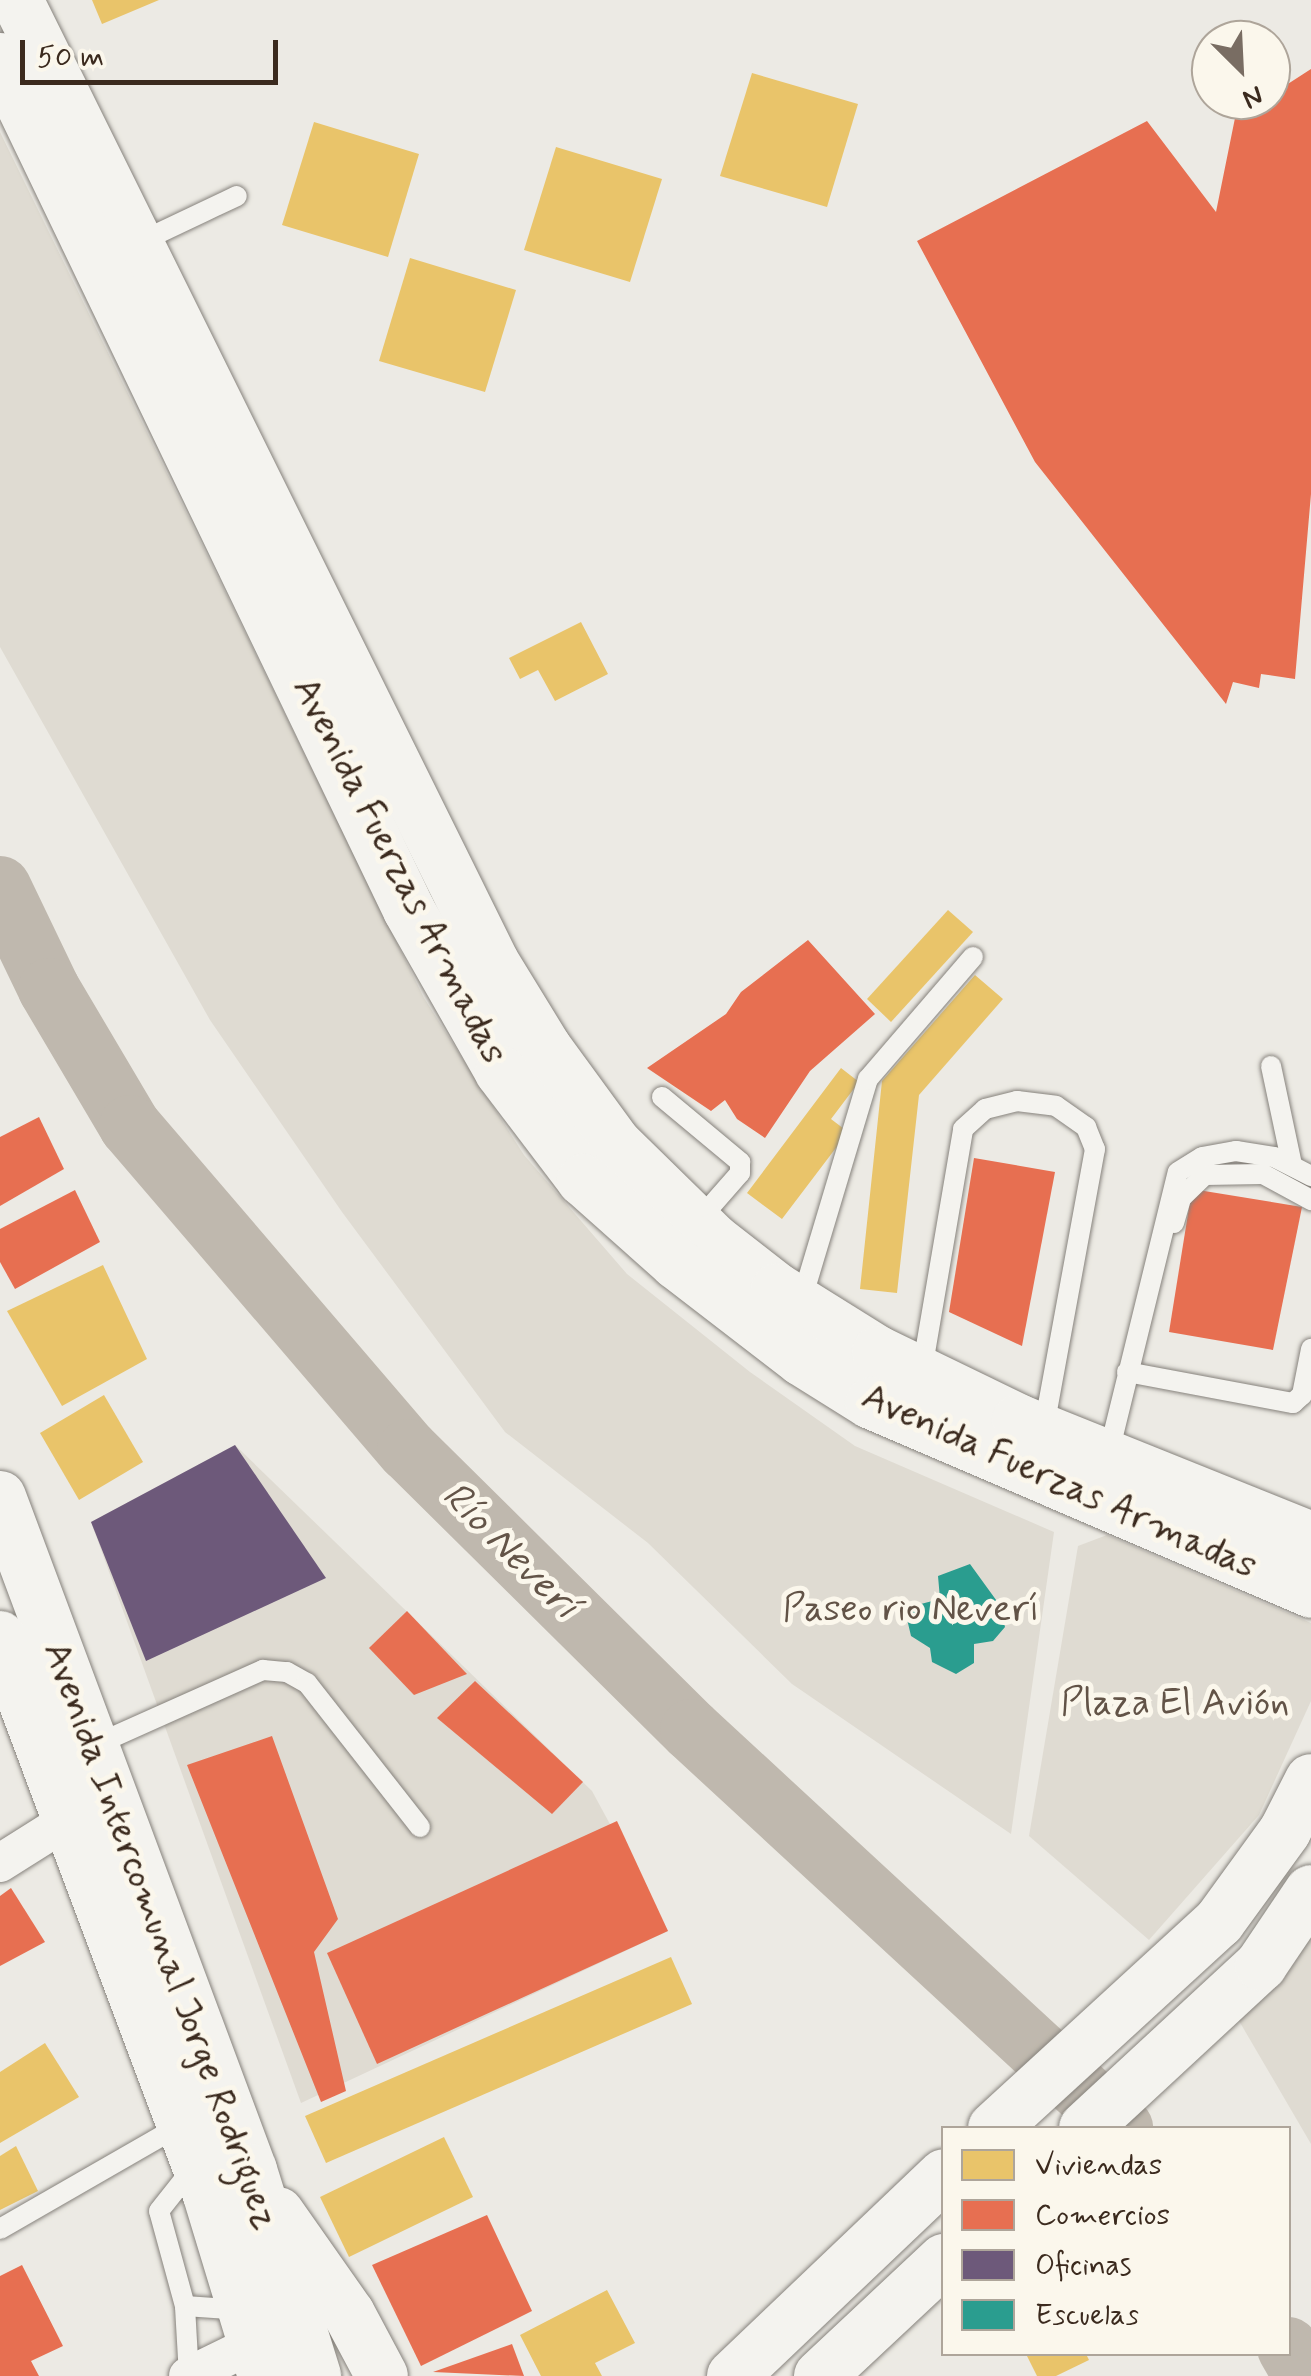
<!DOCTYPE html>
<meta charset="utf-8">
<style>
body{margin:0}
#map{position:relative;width:1311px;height:2376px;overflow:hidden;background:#eceae4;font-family:Mynerve,sans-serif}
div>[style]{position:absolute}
.built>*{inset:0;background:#dfdbd2}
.homes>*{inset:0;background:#e9c46a}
.shops>*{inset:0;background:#e76f51}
.offices>*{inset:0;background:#6d597a}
.schools>*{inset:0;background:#2a9d8f}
.river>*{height:62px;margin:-31px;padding:0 31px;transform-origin:31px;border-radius:31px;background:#bfb8ae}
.roads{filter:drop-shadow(0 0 2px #86827c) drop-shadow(0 0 2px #86827c)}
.lane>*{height:20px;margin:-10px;padding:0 10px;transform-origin:10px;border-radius:10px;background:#f4f3ef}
.street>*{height:38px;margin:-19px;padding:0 19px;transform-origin:19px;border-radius:19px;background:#f4f3ef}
.secondary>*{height:52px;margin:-26px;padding:0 26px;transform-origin:26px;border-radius:26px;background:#f4f3ef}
span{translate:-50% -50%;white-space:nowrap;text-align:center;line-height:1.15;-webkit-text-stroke:10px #fbf7ec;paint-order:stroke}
.street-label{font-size:38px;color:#3b2a1e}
.park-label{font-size:38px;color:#625347}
.water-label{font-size:40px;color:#635448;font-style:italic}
.legend{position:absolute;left:941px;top:2126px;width:350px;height:230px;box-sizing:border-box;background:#fbf7ec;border:2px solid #aea59a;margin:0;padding:12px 18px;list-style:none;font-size:30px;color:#3b2a1e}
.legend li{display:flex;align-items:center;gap:20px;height:50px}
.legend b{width:50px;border:2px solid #aea59a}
.north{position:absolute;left:1191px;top:20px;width:100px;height:100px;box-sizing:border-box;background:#fbf7ec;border:2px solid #aea59a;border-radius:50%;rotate:156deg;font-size:28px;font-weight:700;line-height:40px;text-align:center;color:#3b2a1e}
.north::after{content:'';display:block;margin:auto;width:35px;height:45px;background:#796d63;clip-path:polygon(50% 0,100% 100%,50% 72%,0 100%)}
.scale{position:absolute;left:20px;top:40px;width:258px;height:45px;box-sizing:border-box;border:5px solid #3b2a1e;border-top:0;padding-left:12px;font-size:30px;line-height:35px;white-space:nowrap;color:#3b2a1e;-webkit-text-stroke:8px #fbf7ec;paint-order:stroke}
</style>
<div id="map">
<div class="built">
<i style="clip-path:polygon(0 132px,424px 998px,524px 1155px,627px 1274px,750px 1372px,855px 1446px,1054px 1532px,1011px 1834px,792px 1684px,648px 1543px,505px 1432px,342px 1212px,210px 1020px,0 647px)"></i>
<i style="clip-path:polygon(235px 1445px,592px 1791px,668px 1931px,301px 2103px,91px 1522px)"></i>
<i style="clip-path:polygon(1107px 1535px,1311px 1623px,1311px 1701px,1259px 1815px,1149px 1940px,1029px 1836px,1078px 1546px)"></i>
<i style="clip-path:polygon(1311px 1926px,1311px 2144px,1235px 2014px)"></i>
</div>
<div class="homes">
<i style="clip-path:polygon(92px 0,159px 0,102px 24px)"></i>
<i style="clip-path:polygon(752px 73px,858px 104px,827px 207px,720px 176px)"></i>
<i style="clip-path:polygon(314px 122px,419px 154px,388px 257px,282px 225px)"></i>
<i style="clip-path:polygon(556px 147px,662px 179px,630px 282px,524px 250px)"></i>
<i style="clip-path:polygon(410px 258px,516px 290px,485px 392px,379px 361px)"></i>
<i style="clip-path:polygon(581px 622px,608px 674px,555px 701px,538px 670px,520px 679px,509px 658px)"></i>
<i style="clip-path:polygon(948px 910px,973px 932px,891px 1022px,867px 999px)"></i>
<i style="clip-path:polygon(975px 975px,1003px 999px,919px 1095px,897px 1293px,860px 1289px,882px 1081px)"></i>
<i style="clip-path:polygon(841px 1068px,859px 1082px,831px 1119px,848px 1132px,782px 1219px,747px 1193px)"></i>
<i style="clip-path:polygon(103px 1265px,147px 1359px,62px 1406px,7px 1311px)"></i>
<i style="clip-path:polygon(104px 1395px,143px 1462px,79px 1500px,40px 1433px)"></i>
<i style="clip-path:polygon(671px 1957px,692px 2004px,326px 2163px,305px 2116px)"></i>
<i style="clip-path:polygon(45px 2043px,79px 2097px,0 2143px,0 2072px)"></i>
<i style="clip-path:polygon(444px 2137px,473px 2197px,349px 2257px,320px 2197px)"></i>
<i style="clip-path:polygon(16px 2146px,38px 2191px,0 2210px,0 2156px)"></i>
<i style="clip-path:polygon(607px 2290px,635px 2343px,595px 2363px,602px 2376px,541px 2376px,520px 2335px)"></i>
<i style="clip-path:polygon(1026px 2354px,1086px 2354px,1089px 2360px,1056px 2376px,1037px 2376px)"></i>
</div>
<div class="shops">
<i style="clip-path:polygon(1311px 69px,1311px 494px,1295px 679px,1261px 674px,1259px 688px,1233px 682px,1226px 704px,1035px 462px,917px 241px,1147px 121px,1216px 212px,1235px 118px)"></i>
<i style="clip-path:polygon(808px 940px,875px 1014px,810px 1071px,765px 1138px,737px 1119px,725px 1100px,711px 1111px,647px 1068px,726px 1014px,741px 992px)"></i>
<i style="clip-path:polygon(39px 1117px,64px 1169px,0 1206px,0 1137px)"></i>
<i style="clip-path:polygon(974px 1158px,1055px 1172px,1022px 1346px,949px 1312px)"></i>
<i style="clip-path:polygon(1192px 1189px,1302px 1207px,1273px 1350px,1169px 1332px)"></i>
<i style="clip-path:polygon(75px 1190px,100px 1242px,15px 1289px,0 1262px,0 1229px)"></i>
<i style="clip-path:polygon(407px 1611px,467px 1674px,414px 1695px,369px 1648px)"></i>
<i style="clip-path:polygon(475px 1681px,583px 1782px,552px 1814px,437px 1718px)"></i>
<i style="clip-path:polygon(272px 1736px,338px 1919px,314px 1952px,346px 2091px,321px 2102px,187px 1765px)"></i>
<i style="clip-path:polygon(617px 1821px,668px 1931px,377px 2064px,327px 1953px)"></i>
<i style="clip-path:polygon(11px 1888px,45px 1942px,0 1966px,0 1896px)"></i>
<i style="clip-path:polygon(487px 2215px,532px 2311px,421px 2366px,372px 2265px)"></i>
<i style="clip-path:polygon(22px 2265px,63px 2346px,31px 2361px,39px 2376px,0 2376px,0 2276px)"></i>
<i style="clip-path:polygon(512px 2344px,524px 2376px,433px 2372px)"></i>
</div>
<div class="offices">
<i style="clip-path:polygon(235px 1445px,326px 1578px,146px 1661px,91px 1522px)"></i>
</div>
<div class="schools">
<i style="clip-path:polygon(970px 1564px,999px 1604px,1005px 1627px,993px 1641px,974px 1644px,974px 1663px,956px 1674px,932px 1662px,930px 1648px,911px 1636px,907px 1619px,917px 1605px,940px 1599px,938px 1576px)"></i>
</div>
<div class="river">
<i style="left:0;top:887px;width:113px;rotate:64.3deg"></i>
<i style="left:49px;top:989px;width:159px;rotate:59.4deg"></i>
<i style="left:130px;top:1126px;width:427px;rotate:49.4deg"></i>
<i style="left:408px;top:1450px;width:398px;rotate:44.7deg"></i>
<i style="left:691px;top:1730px;width:587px;rotate:42.72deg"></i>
<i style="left:1288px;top:2348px;width:32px;rotate:60deg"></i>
</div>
<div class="roads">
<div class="lane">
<i style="left:140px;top:242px;width:107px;rotate:-25.4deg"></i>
<i style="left:1271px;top:1066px;width:101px;rotate:78deg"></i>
<i style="left:662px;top:1097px;width:102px;rotate:39.8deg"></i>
<i style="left:740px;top:1162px;width:11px;rotate:90deg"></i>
<i style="left:740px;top:1173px;width:64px;rotate:131.2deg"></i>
<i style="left:1174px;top:1223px;width:26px;rotate:-74deg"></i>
<i style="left:1181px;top:1198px;width:33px;rotate:-44deg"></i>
<i style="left:1205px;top:1175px;width:58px;rotate:-1deg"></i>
<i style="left:1263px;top:1174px;width:55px;rotate:28.4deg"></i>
<i style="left:801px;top:1302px;width:233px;rotate:-73.3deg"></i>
<i style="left:868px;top:1079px;width:161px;rotate:-49.3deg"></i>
<i style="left:922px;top:1370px;width:244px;rotate:-80.3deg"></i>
<i style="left:963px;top:1129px;width:30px;rotate:-42deg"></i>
<i style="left:985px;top:1109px;width:33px;rotate:-14deg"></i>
<i style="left:1017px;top:1101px;width:39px;rotate:7deg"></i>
<i style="left:1056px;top:1106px;width:37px;rotate:35deg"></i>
<i style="left:1086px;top:1127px;width:24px;rotate:68deg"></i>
<i style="left:1095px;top:1149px;width:284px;rotate:100.4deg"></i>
<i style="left:1127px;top:1372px;width:169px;rotate:10.6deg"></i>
<i style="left:1293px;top:1403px;width:12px;rotate:-42deg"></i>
<i style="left:1302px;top:1395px;width:47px;rotate:-78.9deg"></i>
<i style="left:1108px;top:1456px;width:292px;rotate:-76.2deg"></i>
<i style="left:1178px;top:1172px;width:28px;rotate:-32deg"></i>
<i style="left:1202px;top:1157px;width:35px;rotate:-10deg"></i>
<i style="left:1236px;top:1151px;width:38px;rotate:9deg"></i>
<i style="left:1274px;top:1157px;width:42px;rotate:27.2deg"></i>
<i style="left:95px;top:1745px;width:184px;rotate:-24.1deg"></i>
<i style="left:263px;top:1670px;width:24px;rotate:5deg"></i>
<i style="left:287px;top:1672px;width:23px;rotate:29deg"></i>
<i style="left:307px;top:1683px;width:183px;rotate:51.9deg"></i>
<i style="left:0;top:2229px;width:209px;rotate:-29.9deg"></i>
<i style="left:185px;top:2306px;width:58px;rotate:3.9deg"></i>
<i style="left:189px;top:2376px;width:70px;rotate:-93.3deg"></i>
<i style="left:185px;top:2306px;width:98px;rotate:-105.3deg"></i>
<i style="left:159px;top:2211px;width:55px;rotate:-51.7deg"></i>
</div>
<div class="street">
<i style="left:0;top:1863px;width:83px;rotate:-32.2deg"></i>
<i style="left:188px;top:2376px;width:98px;rotate:-26deg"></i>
</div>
<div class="secondary">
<i style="left:17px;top:0;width:1073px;rotate:63.67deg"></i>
<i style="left:493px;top:962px;width:100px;rotate:58.5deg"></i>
<i style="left:545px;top:1047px;width:119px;rotate:53.9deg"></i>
<i style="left:615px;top:1143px;width:139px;rotate:44.4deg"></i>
<i style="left:714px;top:1240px;width:80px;rotate:37.9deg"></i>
<i style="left:777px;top:1289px;width:119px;rotate:32deg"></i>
<i style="left:878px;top:1352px;width:156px;rotate:25.9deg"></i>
<i style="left:1018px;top:1420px;width:316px;rotate:21.9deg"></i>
<i style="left:0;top:59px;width:944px;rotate:64.33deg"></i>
<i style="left:409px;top:910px;width:186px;rotate:60.4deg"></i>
<i style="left:501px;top:1072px;width:136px;rotate:52.8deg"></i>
<i style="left:583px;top:1180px;width:125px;rotate:41.7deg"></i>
<i style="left:676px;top:1263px;width:159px;rotate:37.6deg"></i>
<i style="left:802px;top:1360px;width:81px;rotate:31.9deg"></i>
<i style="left:871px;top:1403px;width:479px;rotate:23.2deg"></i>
<i style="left:0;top:1497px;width:718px;rotate:69.55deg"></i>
<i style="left:251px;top:2170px;width:216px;rotate:72.7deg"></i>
<i style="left:0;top:1637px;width:593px;rotate:69.46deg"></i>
<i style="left:208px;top:2192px;width:192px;rotate:73.1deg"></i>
<i style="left:994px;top:2128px;width:305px;rotate:-42.5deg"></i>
<i style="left:1219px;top:1922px;width:112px;rotate:-54deg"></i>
<i style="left:1285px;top:1831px;width:57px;rotate:-63deg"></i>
<i style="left:1085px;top:2128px;width:240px;rotate:-42.8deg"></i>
<i style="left:1261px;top:1965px;width:89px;rotate:-56deg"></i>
<i style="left:278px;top:2213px;width:123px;rotate:54.9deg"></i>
<i style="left:349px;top:2314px;width:70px;rotate:62deg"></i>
<i style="left:733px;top:2376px;width:291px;rotate:-43.6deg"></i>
<i style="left:820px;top:2376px;width:170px;rotate:-43.1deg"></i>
</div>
</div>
<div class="street-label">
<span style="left:399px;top:871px;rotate:63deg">Avenida Fuerzas Armadas</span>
<span style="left:1059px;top:1482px;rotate:24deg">Avenida Fuerzas Armadas</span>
<span style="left:160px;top:1936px;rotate:70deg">Avenida Intercomunal Jorge Rodriguez</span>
</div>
<div class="park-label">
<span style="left:911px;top:1610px">Paseo rio Neverí</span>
<span style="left:1175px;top:1704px">Plaza El Avión</span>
</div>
<div class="water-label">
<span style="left:510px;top:1551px;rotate:45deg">Río Neverí</span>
</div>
<ul class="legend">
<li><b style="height:28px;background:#e9c46a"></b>Viviendas</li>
<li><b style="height:28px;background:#e76f51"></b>Comercios</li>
<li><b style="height:28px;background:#6d597a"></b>Oficinas</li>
<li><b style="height:28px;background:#2a9d8f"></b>Escuelas</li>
</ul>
<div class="north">N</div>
<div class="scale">50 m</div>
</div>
